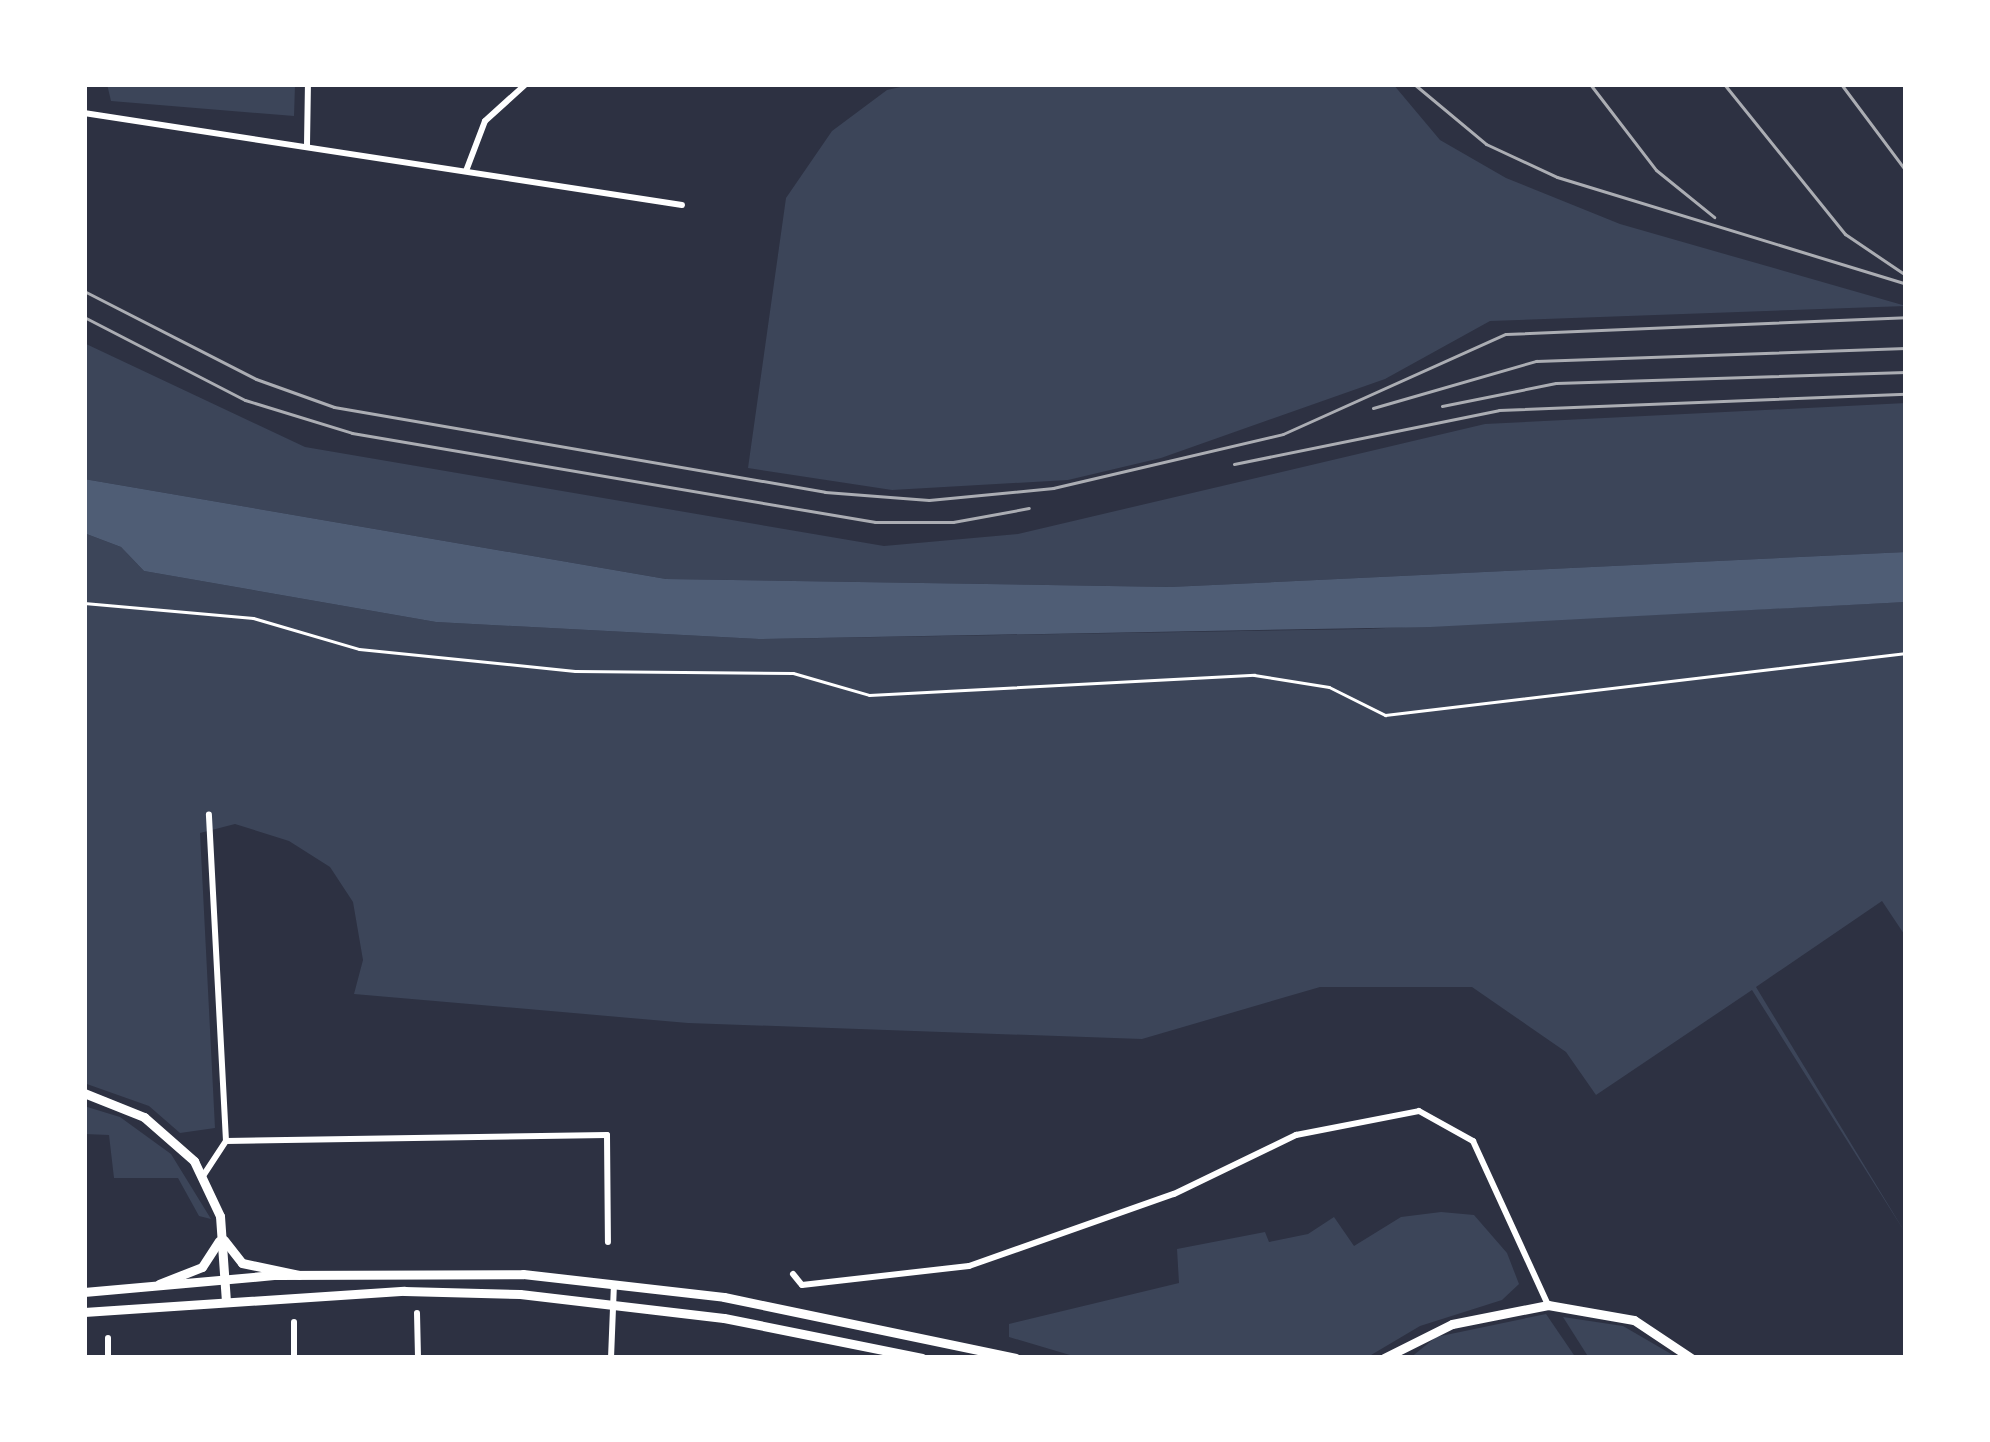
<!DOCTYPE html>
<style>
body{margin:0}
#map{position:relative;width:1990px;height:1442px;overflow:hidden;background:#2d3142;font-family:Arial,sans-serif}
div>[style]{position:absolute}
.green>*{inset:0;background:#3c4559}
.water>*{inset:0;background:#4f5d75}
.path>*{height:3px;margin:-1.5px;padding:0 1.5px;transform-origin:1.5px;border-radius:1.5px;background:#fff}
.minor>*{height:6px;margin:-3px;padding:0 3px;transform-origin:3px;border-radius:3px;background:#fff}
.secondary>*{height:9px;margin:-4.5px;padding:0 4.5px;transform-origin:4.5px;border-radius:4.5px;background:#fff}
.primary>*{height:9px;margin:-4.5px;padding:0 4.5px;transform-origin:4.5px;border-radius:4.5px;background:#fff}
.rail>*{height:3px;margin:-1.5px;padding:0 1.5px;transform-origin:1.5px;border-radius:1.5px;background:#abadb3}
span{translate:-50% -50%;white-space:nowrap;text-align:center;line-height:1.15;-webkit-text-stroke:9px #fff;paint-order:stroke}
.frame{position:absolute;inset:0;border:87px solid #fff;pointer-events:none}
</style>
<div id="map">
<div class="green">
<i style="clip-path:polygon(107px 84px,295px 84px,294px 116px,111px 101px)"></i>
<i style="clip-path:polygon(914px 84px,1393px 84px,1440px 140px,1506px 178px,1620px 224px,1906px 306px,1490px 321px,1385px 379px,1161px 458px,1068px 480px,892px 490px,748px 468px,786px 198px,832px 131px,887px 90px)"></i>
<i style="clip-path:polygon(84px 343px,305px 447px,884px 546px,1018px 534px,1485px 424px,1906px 403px,1906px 552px,1170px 587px,666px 579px,84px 479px)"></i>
<i style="clip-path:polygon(84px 533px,121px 547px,144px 571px,436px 622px,759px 639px,1366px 629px,1906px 602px,1906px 937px,1882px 901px,1756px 987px,1906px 1234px,1752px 990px,1596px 1095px,1566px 1052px,1472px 987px,1320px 987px,1142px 1039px,688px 1023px,354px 994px,363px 960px,353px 902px,330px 867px,289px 841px,235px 824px,200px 833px,215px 1128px,180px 1133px,149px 1106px,84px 1083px)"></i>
<i style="clip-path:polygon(84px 1106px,120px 1117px,171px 1154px,211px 1219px,199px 1216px,178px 1178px,114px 1178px,109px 1135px,84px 1134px)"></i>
<i style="clip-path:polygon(1441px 1212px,1474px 1215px,1507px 1253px,1519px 1284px,1502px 1300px,1420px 1326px,1366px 1358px,1080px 1358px,1009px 1337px,1009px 1324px,1179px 1283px,1177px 1249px,1265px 1232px,1269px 1242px,1308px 1234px,1334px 1217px,1354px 1246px,1401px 1217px)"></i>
<i style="clip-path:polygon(1546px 1314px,1576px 1358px,1410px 1358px,1436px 1337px)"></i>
<i style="clip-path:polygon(1563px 1317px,1623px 1326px,1678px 1358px,1589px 1358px)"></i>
</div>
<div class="water">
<i style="clip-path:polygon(84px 479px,666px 579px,1170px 587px,1906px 552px,1906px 602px,1430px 627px,759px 639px,436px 622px,144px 571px,121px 547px,84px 533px)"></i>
</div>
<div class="path">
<i style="left:84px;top:603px;width:170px;rotate:5.1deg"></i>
<i style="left:253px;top:618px;width:110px;rotate:16.3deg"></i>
<i style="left:359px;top:649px;width:217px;rotate:5.8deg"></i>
<i style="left:575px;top:671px;width:218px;rotate:0.5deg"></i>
<i style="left:793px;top:673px;width:79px;rotate:16.1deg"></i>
<i style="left:869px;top:695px;width:386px;rotate:-3deg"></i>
<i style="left:1254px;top:675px;width:76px;rotate:9.1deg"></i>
<i style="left:1329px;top:687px;width:63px;rotate:26.6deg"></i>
<i style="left:1385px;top:715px;width:525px;rotate:-6.79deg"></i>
</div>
<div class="minor">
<i style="left:84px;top:113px;width:605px;rotate:8.75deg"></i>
<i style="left:307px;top:145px;width:61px;rotate:-89.1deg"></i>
<i style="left:466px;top:171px;width:53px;rotate:-69.2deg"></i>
<i style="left:485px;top:121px;width:55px;rotate:-42.1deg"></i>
<i style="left:226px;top:1141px;width:381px;rotate:-0.9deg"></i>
<i style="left:607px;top:1135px;width:107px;rotate:89.5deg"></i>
<i style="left:203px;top:1176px;width:42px;rotate:-56.7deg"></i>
<i style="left:226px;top:1141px;width:327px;rotate:-93deg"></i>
<i style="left:793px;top:1274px;width:14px;rotate:51deg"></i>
<i style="left:802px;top:1285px;width:168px;rotate:-6.5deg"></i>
<i style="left:969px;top:1266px;width:217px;rotate:-19.4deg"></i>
<i style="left:1174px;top:1194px;width:136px;rotate:-25.8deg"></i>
<i style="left:1296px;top:1135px;width:125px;rotate:-11deg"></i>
<i style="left:1419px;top:1111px;width:62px;rotate:29.1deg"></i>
<i style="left:1473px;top:1141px;width:180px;rotate:65.4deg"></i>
<i style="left:417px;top:1313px;width:45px;rotate:88.7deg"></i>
<i style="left:294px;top:1322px;width:36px;rotate:90deg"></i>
<i style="left:108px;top:1338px;width:20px;rotate:90deg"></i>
<i style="left:611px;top:1358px;width:74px;rotate:-87.7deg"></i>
</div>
<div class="secondary">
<i style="left:84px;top:1292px;width:193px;rotate:-5.1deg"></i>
<i style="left:276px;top:1275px;width:247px;rotate:-0.2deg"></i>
<i style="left:523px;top:1274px;width:202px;rotate:6.5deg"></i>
<i style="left:724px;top:1297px;width:298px;rotate:11.8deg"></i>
<i style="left:84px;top:1312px;width:321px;rotate:-3.8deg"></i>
<i style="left:404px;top:1291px;width:116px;rotate:1.5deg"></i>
<i style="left:520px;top:1294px;width:205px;rotate:6.7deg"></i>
<i style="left:724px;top:1318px;width:202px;rotate:11.4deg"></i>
<i style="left:1384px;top:1358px;width:76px;rotate:-26.6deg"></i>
<i style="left:1452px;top:1324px;width:98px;rotate:-11.2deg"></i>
<i style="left:1548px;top:1305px;width:87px;rotate:9.9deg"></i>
<i style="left:1634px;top:1320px;width:69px;rotate:33.7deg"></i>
</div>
<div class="primary">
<i style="left:84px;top:1093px;width:65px;rotate:21.8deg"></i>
<i style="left:144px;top:1117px;width:67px;rotate:41.3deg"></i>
<i style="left:194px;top:1161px;width:61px;rotate:64.7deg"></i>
<i style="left:220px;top:1216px;width:86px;rotate:86deg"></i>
<i style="left:224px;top:1240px;width:29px;rotate:52deg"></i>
<i style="left:242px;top:1263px;width:58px;rotate:11.9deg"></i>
<i style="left:159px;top:1284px;width:46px;rotate:-21.6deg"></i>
<i style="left:202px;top:1267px;width:31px;rotate:-57deg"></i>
</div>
<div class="rail">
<i style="left:1414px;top:84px;width:94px;rotate:39.8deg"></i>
<i style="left:1486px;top:144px;width:78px;rotate:24.9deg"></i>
<i style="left:1557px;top:177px;width:365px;rotate:17deg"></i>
<i style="left:1590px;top:84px;width:108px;rotate:52.5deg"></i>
<i style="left:1656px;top:170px;width:75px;rotate:39deg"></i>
<i style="left:1724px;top:84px;width:193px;rotate:51.1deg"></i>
<i style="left:1845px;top:234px;width:71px;rotate:34.1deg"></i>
<i style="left:1841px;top:84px;width:109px;rotate:53.2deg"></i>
<i style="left:84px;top:291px;width:193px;rotate:27.1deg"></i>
<i style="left:256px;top:379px;width:83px;rotate:19.7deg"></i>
<i style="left:334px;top:407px;width:498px;rotate:9.8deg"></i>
<i style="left:825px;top:492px;width:104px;rotate:4.4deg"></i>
<i style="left:929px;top:500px;width:125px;rotate:-5.5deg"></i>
<i style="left:1053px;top:488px;width:236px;rotate:-13.2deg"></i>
<i style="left:1283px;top:434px;width:244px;rotate:-24.2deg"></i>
<i style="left:1506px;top:334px;width:400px;rotate:-2.4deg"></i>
<i style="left:84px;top:317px;width:181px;rotate:27.3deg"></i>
<i style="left:245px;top:400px;width:112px;rotate:17.1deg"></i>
<i style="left:352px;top:433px;width:531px;rotate:9.66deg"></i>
<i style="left:875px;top:522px;width:78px"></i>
<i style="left:953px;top:522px;width:77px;rotate:-10.4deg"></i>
<i style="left:1442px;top:406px;width:116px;rotate:-11.4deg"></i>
<i style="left:1556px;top:383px;width:350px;rotate:-1.8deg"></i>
<i style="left:1373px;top:408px;width:170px;rotate:-16.1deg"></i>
<i style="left:1536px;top:361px;width:370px;rotate:-2deg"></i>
<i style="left:1234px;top:464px;width:270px;rotate:-11.5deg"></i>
<i style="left:1499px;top:410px;width:407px;rotate:-2.3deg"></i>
</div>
<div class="frame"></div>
</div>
